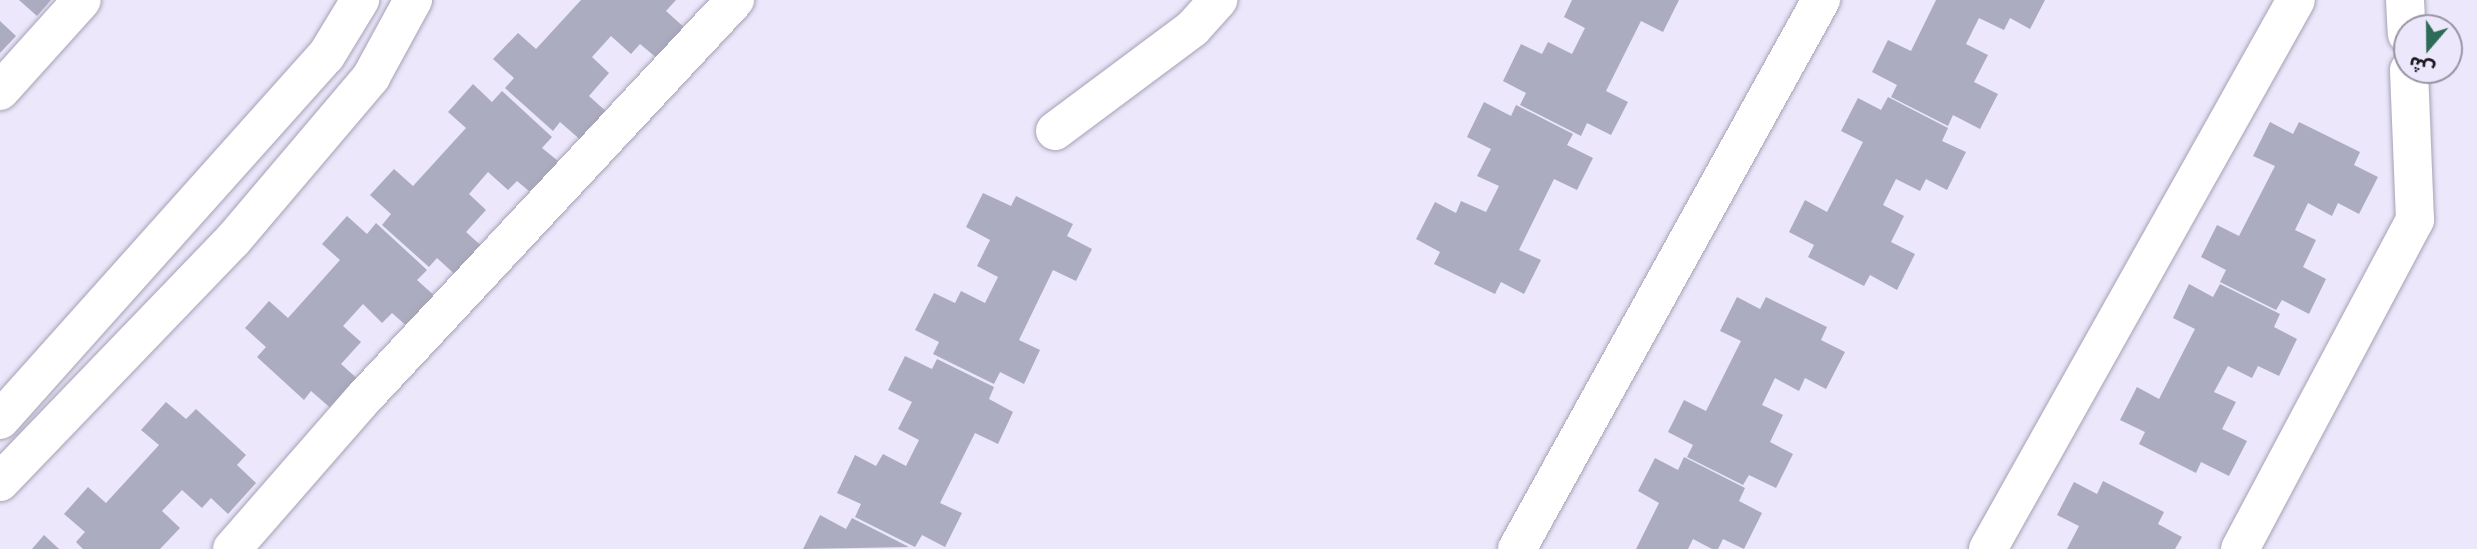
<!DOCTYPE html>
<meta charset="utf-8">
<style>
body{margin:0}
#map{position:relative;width:2477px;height:549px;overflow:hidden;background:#ece7fb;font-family:Quicksand,"Noto Sans Arabic",sans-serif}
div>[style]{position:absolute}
.building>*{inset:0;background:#abacbf}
.roads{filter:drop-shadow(0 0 2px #a6a1b4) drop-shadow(0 0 2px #a6a1b4)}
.street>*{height:38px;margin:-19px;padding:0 19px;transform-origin:19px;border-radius:19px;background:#fff}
.secondary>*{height:38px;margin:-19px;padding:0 19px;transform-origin:19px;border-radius:19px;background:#fff}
span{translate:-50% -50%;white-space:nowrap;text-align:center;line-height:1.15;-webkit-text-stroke:5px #ece7fb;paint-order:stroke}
.north{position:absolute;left:2393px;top:14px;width:70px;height:70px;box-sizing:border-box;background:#ece7fb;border:2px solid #9894a3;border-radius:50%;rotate:200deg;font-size:19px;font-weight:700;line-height:28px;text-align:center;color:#19171e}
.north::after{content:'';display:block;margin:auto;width:24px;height:32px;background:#2d6b58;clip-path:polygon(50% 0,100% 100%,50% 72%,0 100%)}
</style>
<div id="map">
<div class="building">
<i style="clip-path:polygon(19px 0,51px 0,37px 16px)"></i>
<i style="clip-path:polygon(581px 0,676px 0,666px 11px,686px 29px,658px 59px,640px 44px,631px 54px,611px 36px,592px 57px,609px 73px,589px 96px,609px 114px,583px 142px,560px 122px,553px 131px,505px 88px,514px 78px,493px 59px,518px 33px,536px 49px)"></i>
<i style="clip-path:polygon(1572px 0,1679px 0,1663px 32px,1641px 21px,1606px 91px,1628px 102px,1611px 135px,1587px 123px,1581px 136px,1520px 105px,1526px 93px,1503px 81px,1521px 44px,1542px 54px,1548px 42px,1572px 54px,1585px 28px,1564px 17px)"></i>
<i style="clip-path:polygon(1936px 0,2045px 0,2030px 29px,2010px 18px,2004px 30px,1979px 18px,1966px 44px,1988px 55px,1974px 82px,1998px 94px,1980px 129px,1953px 115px,1948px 126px,1891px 97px,1897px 85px,1872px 72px,1888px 40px,1911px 51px)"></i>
<i style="clip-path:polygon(0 21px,16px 36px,0 53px)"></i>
<i style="clip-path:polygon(473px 84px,492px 102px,502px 91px,552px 137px,542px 148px,563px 165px,535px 196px,517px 181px,508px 190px,488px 172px,469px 194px,486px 210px,466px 232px,486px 250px,460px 279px,437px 258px,429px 267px,382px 225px,391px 214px,370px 195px,394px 169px,413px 186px,466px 128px,448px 112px)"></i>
<i style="clip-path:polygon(1888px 97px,1948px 128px,1942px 141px,1966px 152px,1947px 190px,1926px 179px,1920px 191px,1896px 179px,1883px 205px,1904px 216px,1891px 242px,1915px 254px,1897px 290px,1870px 275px,1864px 286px,1808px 257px,1814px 245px,1789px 232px,1805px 200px,1827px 212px,1863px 142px,1841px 131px,1858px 98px,1881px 110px)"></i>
<i style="clip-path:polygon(1484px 102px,1511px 116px,1516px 105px,1573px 134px,1567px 145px,1593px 158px,1577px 190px,1554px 179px,1519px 250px,1541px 260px,1524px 294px,1501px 282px,1495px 294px,1434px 264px,1440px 252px,1416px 239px,1435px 202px,1456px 213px,1461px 201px,1486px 212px,1499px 186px,1477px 176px,1491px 149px,1467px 137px)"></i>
<i style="clip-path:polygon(2270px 122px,2293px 134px,2299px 122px,2360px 152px,2354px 165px,2378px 177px,2359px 214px,2338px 203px,2332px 216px,2308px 203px,2295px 230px,2316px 240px,2303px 267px,2326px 279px,2309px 314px,2282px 300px,2276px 310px,2220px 282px,2226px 270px,2201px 257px,2217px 225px,2239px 236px,2275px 166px,2253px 156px)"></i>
<i style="clip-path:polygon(983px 193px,1011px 206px,1016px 196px,1073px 224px,1067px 236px,1092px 249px,1076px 281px,1053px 270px,1019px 340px,1040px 350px,1024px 384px,1000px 372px,994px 384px,933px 354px,939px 342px,915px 330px,934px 293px,955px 303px,961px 291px,985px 303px,998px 277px,977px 266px,990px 240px,966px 227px)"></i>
<i style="clip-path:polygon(347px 216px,367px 234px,376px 223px,427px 270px,417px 280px,437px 298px,409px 328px,392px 313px,382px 323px,363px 304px,343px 326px,361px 342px,341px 364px,361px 382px,334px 411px,311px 391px,304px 400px,257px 357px,266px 347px,245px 328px,269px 301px,288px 318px,340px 260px,322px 244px)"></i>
<i style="clip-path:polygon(2189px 284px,2213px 297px,2220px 284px,2280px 314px,2274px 327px,2297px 339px,2279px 376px,2258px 366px,2252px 378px,2228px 366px,2214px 392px,2236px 402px,2222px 429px,2247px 441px,2229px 476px,2201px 462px,2196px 473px,2139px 444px,2145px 432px,2120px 420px,2137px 387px,2159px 399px,2195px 329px,2173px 318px)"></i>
<i style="clip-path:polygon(1737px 297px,1760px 309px,1766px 297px,1827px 327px,1821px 340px,1845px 352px,1826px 389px,1805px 378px,1799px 391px,1775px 378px,1762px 405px,1783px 415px,1770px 442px,1793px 454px,1776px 488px,1749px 475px,1743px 485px,1687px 457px,1693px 445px,1668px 432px,1684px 400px,1706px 411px,1741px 341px,1720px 331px)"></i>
<i style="clip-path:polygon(905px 356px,932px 369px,937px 359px,994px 387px,989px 399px,1013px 412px,998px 444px,975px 433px,940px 503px,962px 513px,945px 547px,922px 535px,915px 547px,855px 517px,861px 504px,837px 493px,855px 455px,876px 466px,883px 454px,906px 466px,919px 440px,898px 429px,912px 402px,888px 390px)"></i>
<i style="clip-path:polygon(166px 402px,186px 419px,196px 409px,246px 455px,237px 465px,256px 483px,228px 514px,211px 498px,202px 508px,182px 490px,162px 511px,180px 528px,160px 549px,83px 549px,76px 542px,85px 532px,64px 514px,88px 487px,106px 503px,159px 445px,141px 430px)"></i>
<i style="clip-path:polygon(1684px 457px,1745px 488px,1739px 501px,1762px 513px,1744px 549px,1723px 539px,1718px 549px,1712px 549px,1693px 539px,1688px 549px,1636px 549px,1659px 503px,1638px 491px,1655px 458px,1678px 470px)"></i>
<i style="clip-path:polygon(2103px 481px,2164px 512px,2158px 524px,2182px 537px,2175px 549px,2067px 549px,2079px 526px,2057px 515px,2074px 482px,2097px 494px)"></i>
<i style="clip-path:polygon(820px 515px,846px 529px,852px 518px,909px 547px,803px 549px)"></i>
<i style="clip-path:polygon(44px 535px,59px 549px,32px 549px)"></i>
</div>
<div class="roads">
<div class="street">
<i style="left:2405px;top:0;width:34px;rotate:87deg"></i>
<i style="left:0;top:91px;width:122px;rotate:-48deg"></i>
<i style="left:1055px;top:131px;width:172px;rotate:-36.7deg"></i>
<i style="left:1193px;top:28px;width:38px;rotate:-48deg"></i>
<i style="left:232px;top:549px;width:198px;rotate:-48.9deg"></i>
<i style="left:362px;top:400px;width:547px;rotate:-47deg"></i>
<i style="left:1517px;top:549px;width:628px;rotate:-61.03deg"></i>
<i style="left:1988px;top:549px;width:629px;rotate:-60.71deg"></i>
<i style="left:2240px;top:549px;width:373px;rotate:-62deg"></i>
<i style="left:2415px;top:220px;width:150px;rotate:-92.3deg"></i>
</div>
<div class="secondary">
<i style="left:0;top:420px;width:489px;rotate:-48.2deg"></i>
<i style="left:326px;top:56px;width:66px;rotate:-58.7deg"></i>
<i style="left:0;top:482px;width:336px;rotate:-46.1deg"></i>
<i style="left:233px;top:240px;width:214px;rotate:-49.7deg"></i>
<i style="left:371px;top:77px;width:88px;rotate:-61.4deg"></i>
</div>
</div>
<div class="north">ش</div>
</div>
